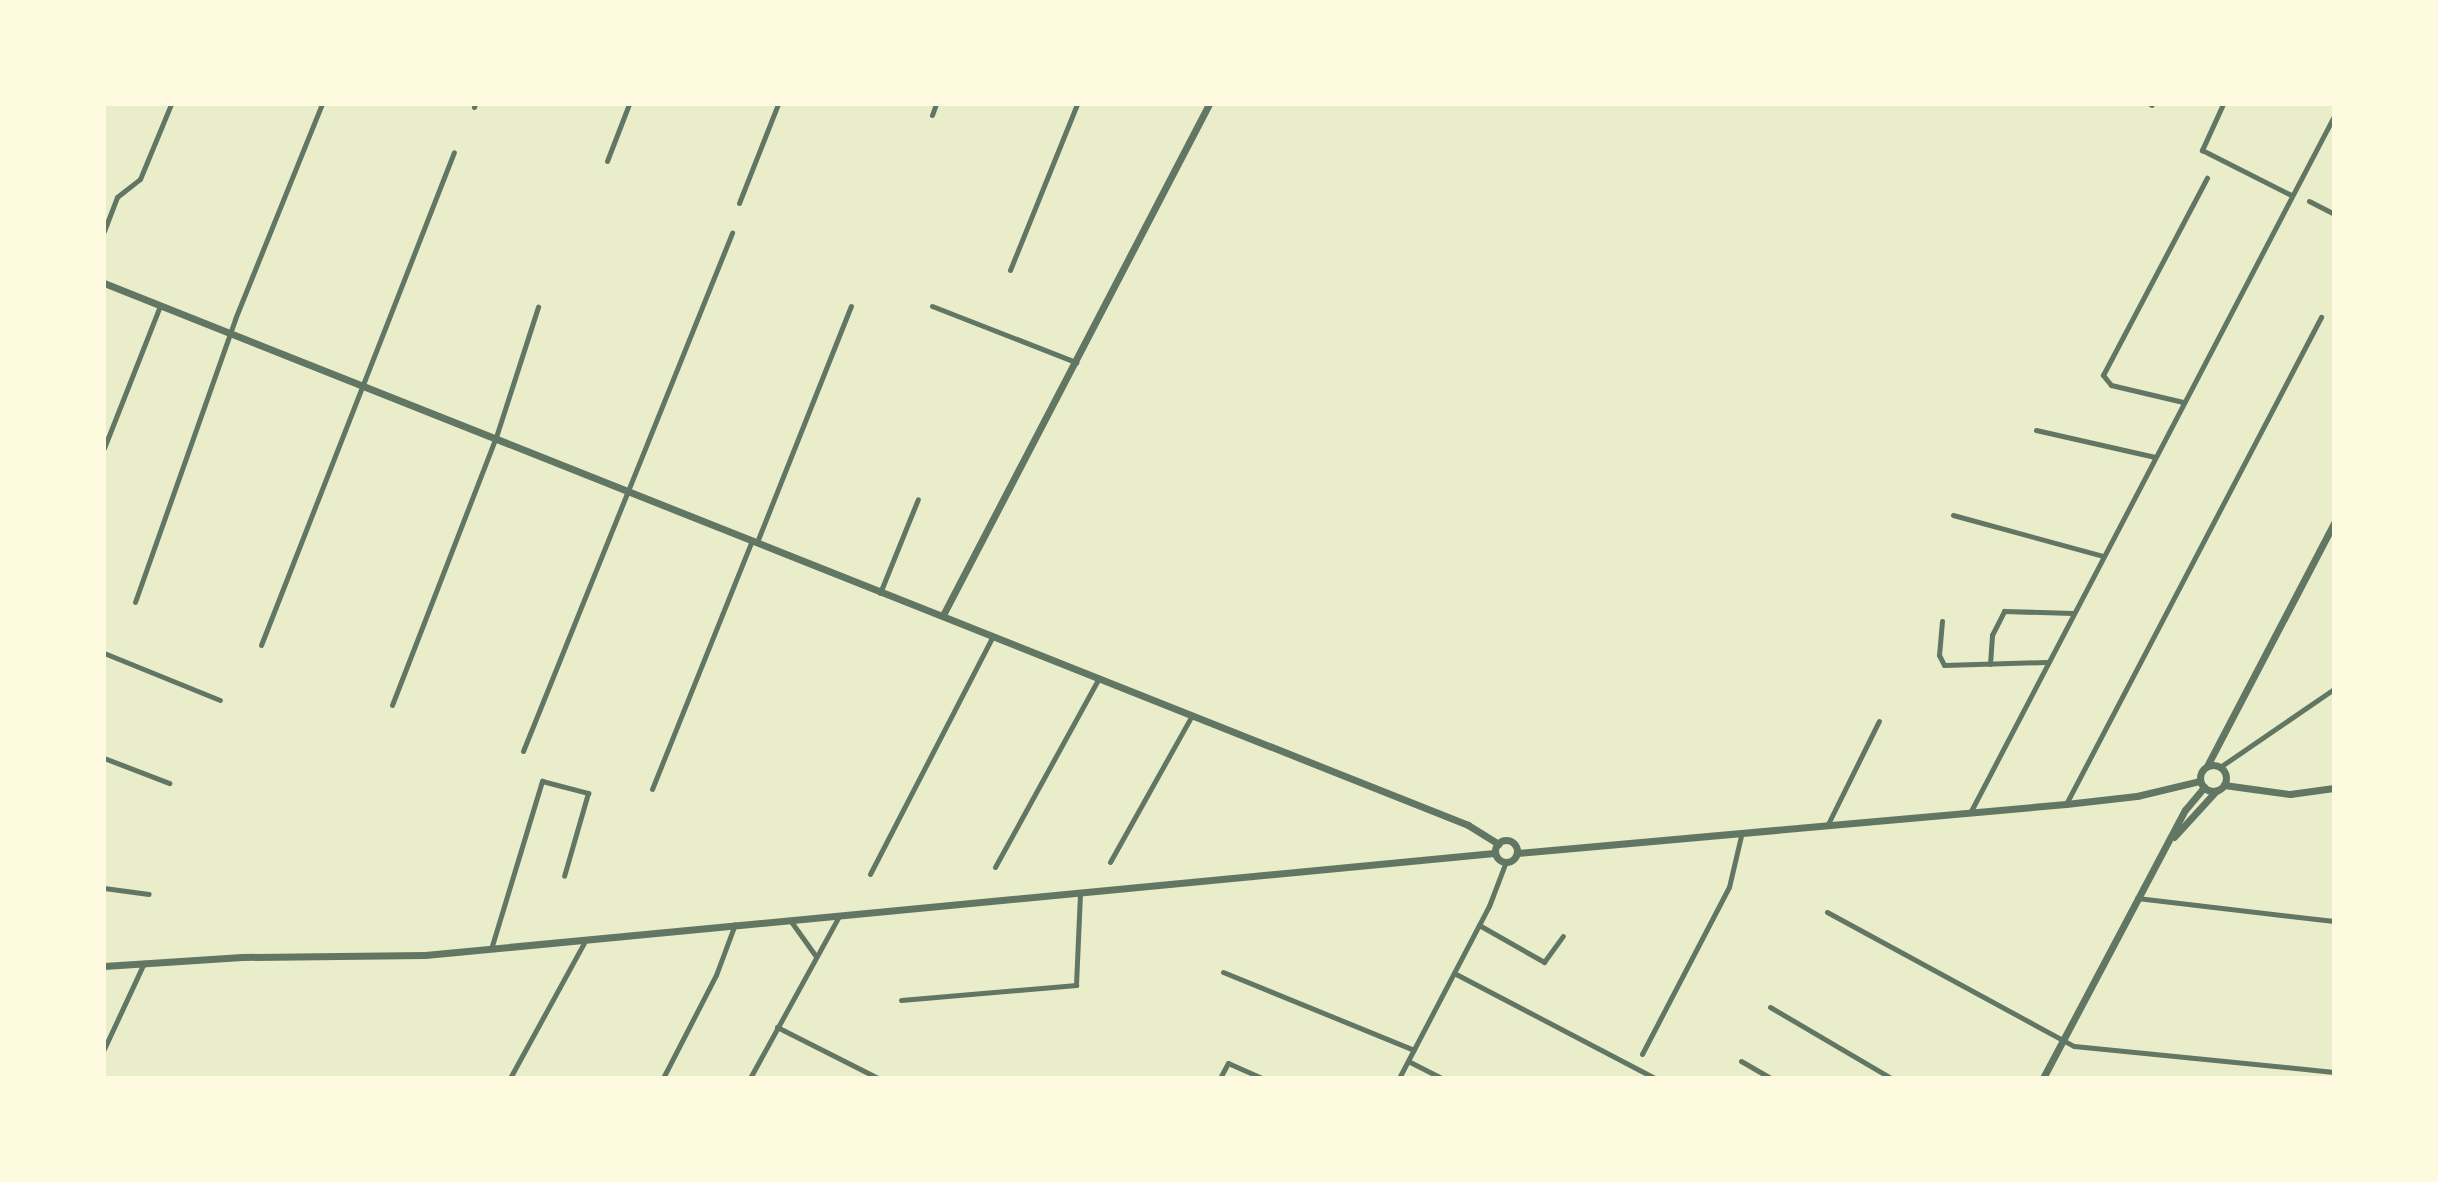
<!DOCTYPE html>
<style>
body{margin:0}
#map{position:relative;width:2438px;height:1182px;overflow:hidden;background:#e9edc9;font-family:Jost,sans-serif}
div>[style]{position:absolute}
.minor>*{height:5px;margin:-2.5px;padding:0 2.5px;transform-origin:2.5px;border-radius:2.5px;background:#617663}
.tertiary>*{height:7px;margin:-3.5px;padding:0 3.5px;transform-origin:3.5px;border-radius:3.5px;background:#617663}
.tertiary>.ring{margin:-3.5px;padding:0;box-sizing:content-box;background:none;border:7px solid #617663;border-radius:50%}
span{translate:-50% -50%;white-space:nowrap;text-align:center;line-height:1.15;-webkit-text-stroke:8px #fefae0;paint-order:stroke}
.frame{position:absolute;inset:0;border:106px solid #fefae0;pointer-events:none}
</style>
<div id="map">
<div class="minor">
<i style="left:2150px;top:104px;width:2px;rotate:27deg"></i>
<i style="left:2223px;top:104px;width:51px;rotate:114.5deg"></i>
<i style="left:2202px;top:150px;width:100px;rotate:26.8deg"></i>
<i style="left:474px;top:107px;width:3px;rotate:-72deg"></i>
<i style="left:932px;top:115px;width:12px;rotate:-70deg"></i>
<i style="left:607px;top:161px;width:61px;rotate:-68.9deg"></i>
<i style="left:2309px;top:201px;width:28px;rotate:27deg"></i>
<i style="left:739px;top:203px;width:106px;rotate:-68.5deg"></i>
<i style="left:104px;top:231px;width:36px;rotate:-69deg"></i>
<i style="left:117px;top:197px;width:29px;rotate:-38deg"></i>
<i style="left:140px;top:179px;width:81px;rotate:-67.5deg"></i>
<i style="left:1010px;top:270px;width:179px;rotate:-68deg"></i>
<i style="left:932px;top:306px;width:155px;rotate:21.3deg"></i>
<i style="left:2183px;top:402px;width:74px;rotate:-166.7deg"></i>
<i style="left:2111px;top:385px;width:13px;rotate:-129deg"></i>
<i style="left:2103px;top:375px;width:223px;rotate:-62.2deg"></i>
<i style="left:2036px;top:430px;width:122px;rotate:12.8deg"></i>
<i style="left:104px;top:448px;width:153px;rotate:-68.5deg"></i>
<i style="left:1953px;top:515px;width:156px;rotate:15.3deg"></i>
<i style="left:757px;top:542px;width:254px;rotate:-68.3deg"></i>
<i style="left:880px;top:593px;width:101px;rotate:-68deg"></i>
<i style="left:135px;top:602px;width:300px;rotate:-70.5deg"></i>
<i style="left:235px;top:319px;width:232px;rotate:-68deg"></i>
<i style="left:1942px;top:621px;width:34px;rotate:95deg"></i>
<i style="left:1939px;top:655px;width:11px;rotate:63deg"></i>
<i style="left:1944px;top:665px;width:102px;rotate:-1.7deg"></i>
<i style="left:261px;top:645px;width:529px;rotate:-68.62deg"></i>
<i style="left:104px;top:653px;width:125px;rotate:22.1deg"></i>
<i style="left:1990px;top:664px;width:29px;rotate:-86deg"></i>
<i style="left:1992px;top:635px;width:27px;rotate:-63deg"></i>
<i style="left:2004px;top:611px;width:69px;rotate:1.7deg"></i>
<i style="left:392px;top:705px;width:287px;rotate:-68.8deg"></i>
<i style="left:496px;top:437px;width:137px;rotate:-72.1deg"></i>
<i style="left:523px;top:751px;width:559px;rotate:-68.03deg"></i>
<i style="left:104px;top:758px;width:70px;rotate:21deg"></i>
<i style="left:2220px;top:767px;width:138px;rotate:-34.4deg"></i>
<i style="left:652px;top:789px;width:268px;rotate:-68.1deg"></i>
<i style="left:2066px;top:804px;width:550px;rotate:-62.36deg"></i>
<i style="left:1971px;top:811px;width:784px;rotate:-62.42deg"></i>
<i style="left:1827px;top:826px;width:117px;rotate:-63.7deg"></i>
<i style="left:1110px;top:862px;width:168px;rotate:-60.8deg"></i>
<i style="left:995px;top:867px;width:216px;rotate:-61.2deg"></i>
<i style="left:870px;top:874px;width:268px;rotate:-62.7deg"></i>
<i style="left:104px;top:888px;width:45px;rotate:7.6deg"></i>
<i style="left:2137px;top:898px;width:198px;rotate:6.7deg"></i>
<i style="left:1827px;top:912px;width:281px;rotate:28.5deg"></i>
<i style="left:2074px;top:1046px;width:261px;rotate:5.7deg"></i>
<i style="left:790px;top:920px;width:43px;rotate:54.5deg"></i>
<i style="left:1479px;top:925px;width:75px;rotate:29.6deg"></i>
<i style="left:1544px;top:962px;width:32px;rotate:-54deg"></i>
<i style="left:491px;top:949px;width:176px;rotate:-73.1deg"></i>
<i style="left:542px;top:781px;width:48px;rotate:14.6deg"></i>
<i style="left:588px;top:793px;width:86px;rotate:106.1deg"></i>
<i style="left:1223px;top:972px;width:206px;rotate:22.2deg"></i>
<i style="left:1454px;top:973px;width:227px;rotate:27.6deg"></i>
<i style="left:901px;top:1000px;width:176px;rotate:-4.9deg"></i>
<i style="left:1076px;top:985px;width:90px;rotate:-87.5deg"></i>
<i style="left:1770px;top:1007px;width:140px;rotate:30.4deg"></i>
<i style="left:777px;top:1027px;width:113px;rotate:26.8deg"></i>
<i style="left:104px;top:1049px;width:95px;rotate:-65.1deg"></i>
<i style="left:1642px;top:1054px;width:188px;rotate:-62.5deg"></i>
<i style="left:1729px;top:887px;width:52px;rotate:-76.8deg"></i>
<i style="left:1408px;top:1061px;width:37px;rotate:27deg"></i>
<i style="left:1741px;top:1061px;width:34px;rotate:30deg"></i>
<i style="left:510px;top:1078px;width:158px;rotate:-61.3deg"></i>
<i style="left:663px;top:1078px;width:116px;rotate:-62.8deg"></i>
<i style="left:716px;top:975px;width:54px;rotate:-69.6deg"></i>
<i style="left:750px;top:1078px;width:185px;rotate:-61.2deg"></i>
<i style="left:1220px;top:1078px;width:17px;rotate:-62deg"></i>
<i style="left:1228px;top:1063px;width:37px;rotate:24deg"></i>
<i style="left:1399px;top:1078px;width:194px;rotate:-62.4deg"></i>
<i style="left:1489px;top:906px;width:45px;rotate:-69.1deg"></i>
</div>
<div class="tertiary">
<i style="left:104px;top:283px;width:1468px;rotate:21.67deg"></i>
<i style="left:1468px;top:825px;width:36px;rotate:32deg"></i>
<i style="left:943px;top:615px;width:576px;rotate:-62.5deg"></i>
<i class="ring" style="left:2200px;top:765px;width:19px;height:19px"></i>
<i style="left:2207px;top:766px;width:274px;rotate:-62.4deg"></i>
<i style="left:2224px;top:785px;width:67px;rotate:7.8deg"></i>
<i style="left:2290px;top:794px;width:44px;rotate:-7.8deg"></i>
<i style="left:2174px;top:837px;width:62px;rotate:-47.6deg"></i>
<i class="ring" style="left:1495px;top:840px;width:15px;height:15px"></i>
<i style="left:1518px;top:853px;width:550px;rotate:-5.11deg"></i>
<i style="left:2066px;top:804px;width:71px;rotate:-6.4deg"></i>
<i style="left:2137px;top:796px;width:65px;rotate:-13.4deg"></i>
<i style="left:104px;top:966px;width:138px;rotate:-3.7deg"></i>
<i style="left:242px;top:957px;width:183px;rotate:-0.6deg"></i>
<i style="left:425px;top:955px;width:1074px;rotate:-5.45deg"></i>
<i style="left:2043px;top:1078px;width:303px;rotate:-62.1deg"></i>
<i style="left:2185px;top:810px;width:30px;rotate:-50deg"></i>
</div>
<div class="frame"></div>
</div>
